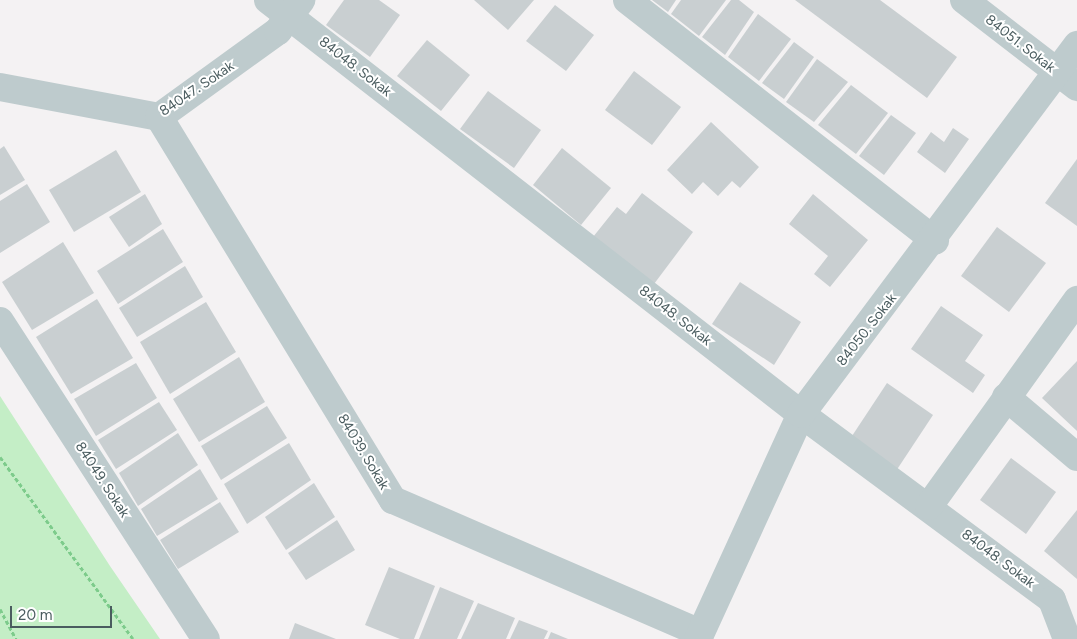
<!DOCTYPE html>
<style>
body{margin:0}
#map{position:relative;width:1077px;height:639px;overflow:hidden;background:#f4f2f3;font-family:Figtree,sans-serif}
div>[style]{position:absolute}
.green>*{inset:0;background:#c4eec6}
.building>*{inset:0;background:#c9cfd1}
.path>*{height:3px;margin-top:-1.5px;transform-origin:0;background:repeating-linear-gradient(90deg,#7dcb8b 0 4px,transparent 0 6.5px)}
.minor>*{height:28px;margin:-14px;padding:0 14px;transform-origin:14px;border-radius:14px;background:#becbcd}
span{translate:-50% -50%;white-space:nowrap;text-align:center;line-height:1.15;-webkit-text-stroke:4px #fff;paint-order:stroke}
.street-label{font-size:14px;color:#4a5c5f}
.scale{position:absolute;left:10px;top:606px;width:102px;height:22px;box-sizing:border-box;border:2px solid #4a5c5f;border-top:0;padding-left:6px;font-size:15px;line-height:18px;white-space:nowrap;color:#4a5c5f;-webkit-text-stroke:4px #fff;paint-order:stroke}
</style>
<div id="map">
<div class="green">
<i style="clip-path:polygon(0 396px,110px 566px,160px 639px,0 639px)"></i>
</div>
<div class="building">
<i style="clip-path:polygon(344px 0,379px 0,400px 15px,370px 57px,326px 25px)"></i>
<i style="clip-path:polygon(474px 0,534px 0,508px 30px)"></i>
<i style="clip-path:polygon(652px 0,676px 0,668px 12px)"></i>
<i style="clip-path:polygon(681px 0,726px 0,699px 36px,671px 14px)"></i>
<i style="clip-path:polygon(731px 0,739px 0,754px 12px,725px 55px,702px 37px)"></i>
<i style="clip-path:polygon(795px 0,880px 0,957px 57px,927px 98px)"></i>
<i style="clip-path:polygon(555px 5px,594px 35px,566px 71px,526px 41px)"></i>
<i style="clip-path:polygon(758px 14px,791px 39px,759px 81px,728px 57px)"></i>
<i style="clip-path:polygon(427px 40px,470px 75px,441px 111px,397px 76px)"></i>
<i style="clip-path:polygon(794px 42px,814px 57px,784px 99px,762px 83px)"></i>
<i style="clip-path:polygon(817px 59px,848px 82px,814px 122px,786px 102px)"></i>
<i style="clip-path:polygon(634px 71px,681px 107px,652px 145px,605px 110px)"></i>
<i style="clip-path:polygon(851px 85px,888px 113px,856px 154px,818px 125px)"></i>
<i style="clip-path:polygon(488px 91px,541px 130px,514px 168px,460px 129px)"></i>
<i style="clip-path:polygon(891px 115px,916px 133px,884px 175px,859px 156px)"></i>
<i style="clip-path:polygon(711px 122px,759px 167px,740px 188px,732px 181px,718px 196px,703px 182px,692px 194px,667px 170px)"></i>
<i style="clip-path:polygon(953px 128px,969px 139px,945px 173px,917px 152px,931px 132px,944px 142px)"></i>
<i style="clip-path:polygon(4px 146px,25px 180px,0 195px,0 149px)"></i>
<i style="clip-path:polygon(562px 148px,611px 188px,581px 225px,533px 185px)"></i>
<i style="clip-path:polygon(116px 150px,141px 192px,74px 232px,49px 190px)"></i>
<i style="clip-path:polygon(1077px 159px,1077px 226px,1045px 203px)"></i>
<i style="clip-path:polygon(27px 184px,50px 222px,0 253px,0 201px)"></i>
<i style="clip-path:polygon(642px 193px,693px 232px,654px 284px,593px 237px,617px 207px,626px 214px)"></i>
<i style="clip-path:polygon(145px 194px,162px 224px,129px 247px,109px 217px)"></i>
<i style="clip-path:polygon(813px 194px,868px 240px,830px 287px,814px 274px,828px 256px,789px 224px)"></i>
<i style="clip-path:polygon(997px 227px,1046px 263px,1009px 312px,961px 276px)"></i>
<i style="clip-path:polygon(163px 229px,183px 262px,118px 304px,97px 271px)"></i>
<i style="clip-path:polygon(63px 242px,94px 293px,32px 330px,2px 282px)"></i>
<i style="clip-path:polygon(185px 266px,203px 297px,137px 337px,119px 308px)"></i>
<i style="clip-path:polygon(740px 282px,801px 322px,774px 365px,712px 324px)"></i>
<i style="clip-path:polygon(97px 299px,133px 358px,71px 394px,36px 337px)"></i>
<i style="clip-path:polygon(206px 302px,236px 352px,170px 394px,140px 342px)"></i>
<i style="clip-path:polygon(941px 306px,983px 335px,965px 361px,985px 375px,973px 393px,911px 349px)"></i>
<i style="clip-path:polygon(239px 357px,265px 402px,199px 442px,173px 399px)"></i>
<i style="clip-path:polygon(1077px 361px,1077px 431px,1042px 398px)"></i>
<i style="clip-path:polygon(136px 363px,157px 398px,96px 436px,74px 399px)"></i>
<i style="clip-path:polygon(887px 383px,933px 415px,896px 471px,850px 439px)"></i>
<i style="clip-path:polygon(159px 402px,177px 430px,116px 469px,98px 440px)"></i>
<i style="clip-path:polygon(267px 406px,287px 438px,221px 480px,201px 446px)"></i>
<i style="clip-path:polygon(178px 433px,198px 465px,138px 506px,119px 473px)"></i>
<i style="clip-path:polygon(289px 443px,311px 480px,247px 524px,224px 484px)"></i>
<i style="clip-path:polygon(1011px 458px,1056px 492px,1026px 534px,980px 500px)"></i>
<i style="clip-path:polygon(200px 469px,218px 499px,157px 536px,141px 509px)"></i>
<i style="clip-path:polygon(314px 483px,335px 517px,286px 550px,265px 517px)"></i>
<i style="clip-path:polygon(220px 502px,239px 532px,178px 569px,160px 540px)"></i>
<i style="clip-path:polygon(1077px 510px,1077px 579px,1044px 551px)"></i>
<i style="clip-path:polygon(337px 520px,355px 550px,306px 580px,288px 553px)"></i>
<i style="clip-path:polygon(389px 567px,435px 586px,414px 639px,400px 639px,365px 625px)"></i>
<i style="clip-path:polygon(440px 587px,474px 601px,457px 639px,419px 639px)"></i>
<i style="clip-path:polygon(478px 603px,515px 618px,506px 639px,461px 639px)"></i>
<i style="clip-path:polygon(519px 620px,548px 631px,544px 639px,510px 639px)"></i>
<i style="clip-path:polygon(295px 623px,336px 639px,289px 639px)"></i>
<i style="clip-path:polygon(551px 632px,568px 639px,548px 639px)"></i>
</div>
<div class="path">
<i style="left:0;top:457px;width:225px;rotate:53.8deg"></i>
<i style="left:0;top:609px;width:34px;rotate:62deg"></i>
</div>
<div class="minor">
<i style="left:268px;top:0;width:675px;rotate:37.84deg"></i>
<i style="left:801px;top:414px;width:312px;rotate:36.5deg"></i>
<i style="left:1052px;top:600px;width:42px;rotate:69deg"></i>
<i style="left:627px;top:0;width:391px;rotate:38deg"></i>
<i style="left:964px;top:0;width:143px;rotate:37.6deg"></i>
<i style="left:0;top:87px;width:162px;rotate:10.7deg"></i>
<i style="left:159px;top:117px;width:147px;rotate:-35.9deg"></i>
<i style="left:278px;top:31px;width:39px;rotate:-53deg"></i>
<i style="left:159px;top:117px;width:449px;rotate:58.6deg"></i>
<i style="left:393px;top:500px;width:335px;rotate:23.4deg"></i>
<i style="left:0;top:321px;width:379px;rotate:57.1deg"></i>
<i style="left:1006px;top:397px;width:93px;rotate:40.2deg"></i>
<i style="left:929px;top:506px;width:254px;rotate:-54.3deg"></i>
<i style="left:698px;top:639px;width:247px;rotate:-65.4deg"></i>
<i style="left:801px;top:414px;width:461px;rotate:-53.2deg"></i>
</div>
<div class="street-label">
<span style="left:1020px;top:44px;rotate:38deg">84051. Sokak</span>
<span style="left:355px;top:67px;rotate:38deg">84048. Sokak</span>
<span style="left:197px;top:89px;rotate:-34deg">84047. Sokak</span>
<span style="left:675px;top:316px;rotate:38deg">84048. Sokak</span>
<span style="left:867px;top:330px;rotate:-52deg">84050. Sokak</span>
<span style="left:363px;top:452px;rotate:59deg">84039. Sokak</span>
<span style="left:102px;top:480px;rotate:57deg">84049. Sokak</span>
<span style="left:998px;top:559px;rotate:37deg">84048. Sokak</span>
</div>
<div class="scale">20 m</div>
</div>
